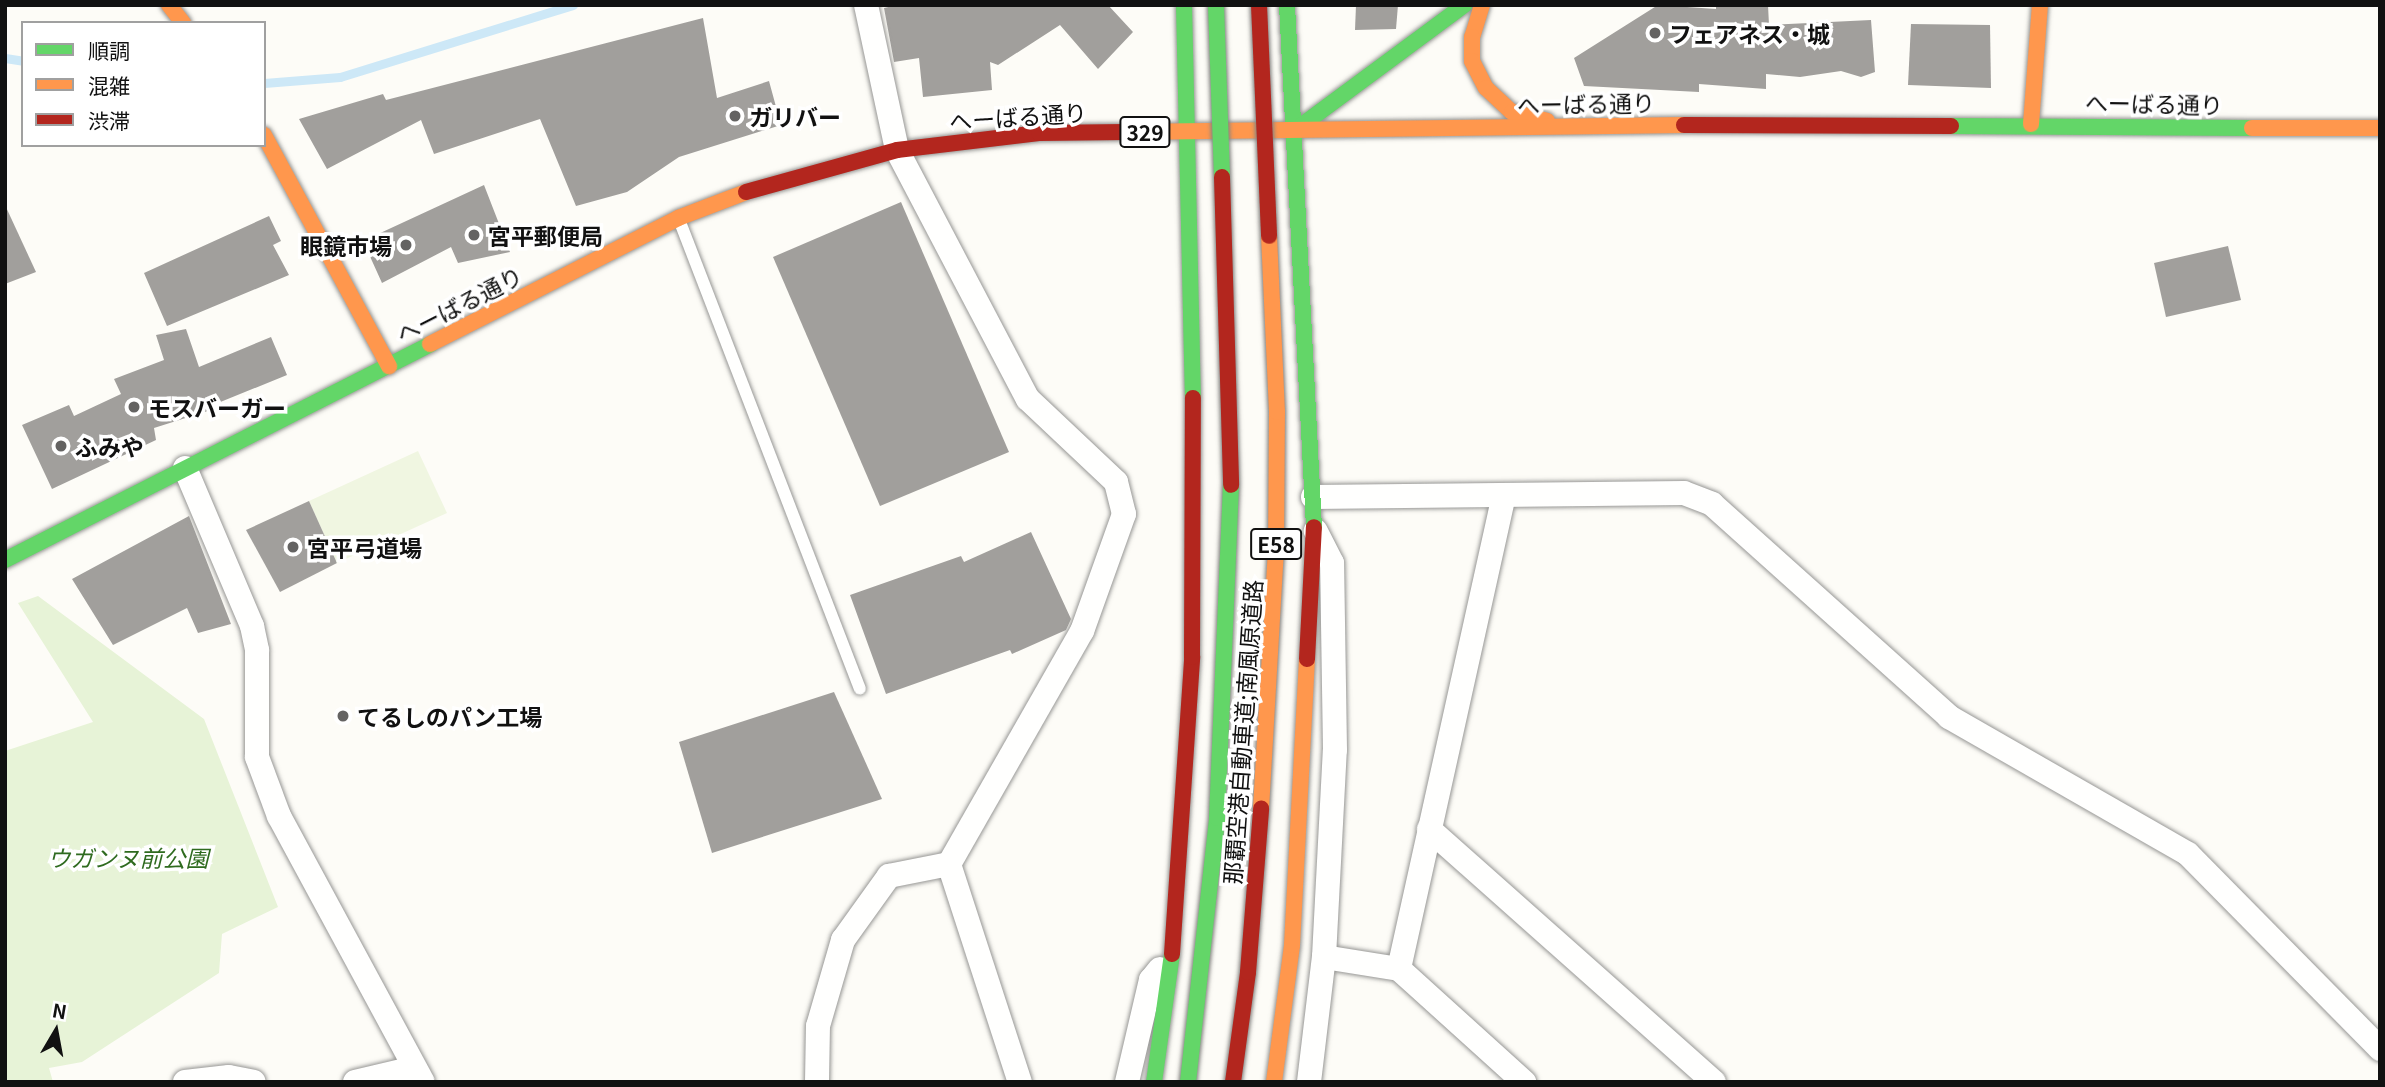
<!DOCTYPE html>
<meta charset="utf-8">
<style>
body{margin:0}
#map{position:relative;width:2385px;height:1087px;overflow:hidden;background:#fdfcf7;font-family:Georgia,"Noto Sans JP",serif}
div>[style]{position:absolute}
.green>*{inset:0;background:#e7f3d7}
.pitch>*{inset:0;background:#f0f6e1}
.stream>*{height:9px;margin:-4.5px;padding:0 4.5px;transform-origin:4.5px;border-radius:4.5px;background:#cde8f7}
.building>*{inset:0;background:#a19f9c}
.roads{filter:drop-shadow(0 0 2px #979795) drop-shadow(0 0 2px #979795)}
.lane>*{height:12px;margin:-6px;padding:0 6px;transform-origin:6px;border-radius:6px;background:#fffffe}
.street>*{height:24px;margin:-12px;padding:0 12px;transform-origin:12px;border-radius:12px;background:#fffffe}
.fast>*{height:16px;margin:-8px;padding:0 8px;transform-origin:8px;border-radius:8px;background:#63d668}
.slow>*{height:16px;margin:-8px;padding:0 8px;transform-origin:8px;border-radius:8px;background:#ff974d}
.jam>*{height:16px;margin:-8px;padding:0 8px;transform-origin:8px;border-radius:8px;background:#b3261e}
.bridges{filter:drop-shadow(0 0 2px #858482) drop-shadow(0 0 2px #858482)}
.fast-bridge>*{height:16px;margin:-8px;padding:0 8px;transform-origin:8px;border-radius:8px;background:#63d668}
.slow-bridge>*{height:16px;margin:-8px;padding:0 8px;transform-origin:8px;border-radius:8px;background:#ff974d}
.jam-bridge>*{height:16px;margin:-8px;padding:0 8px;transform-origin:8px;border-radius:8px;background:#b3261e}
.dots>*{width:19px;height:19px;translate:-50% -50%;box-sizing:border-box;border:4px solid #fff;border-radius:50%}
span{translate:-50% -50%;white-space:nowrap;text-align:center;line-height:1.15;-webkit-text-stroke:7px #fff;paint-order:stroke}
.shield-label span{padding:2px 5px;background:#fff;border:2px solid;border-radius:5px;-webkit-text-stroke-width:0}
.shield-label{font-size:21px;color:#111;font-weight:700}
.poi-label{font-size:23px;color:#111;font-weight:700}
.left{translate:0 -50%;text-align:left}
.right{translate:-100% -50%;text-align:right}
.street-label{font-size:23px;color:#111}
.park-label{font-size:23px;color:#2f6b1f;font-style:italic}
.frame{position:absolute;inset:0;border:7px solid #111;pointer-events:none}
.legend{position:absolute;left:21px;top:21px;width:245px;height:126px;box-sizing:border-box;background:#fff;border:2px solid #a0a0a0;margin:0;padding:9px 12px;list-style:none;font-size:21px;color:#111}
.legend li{display:flex;align-items:center;gap:14px;height:35px}
.legend b{width:35px;border:2px solid #a0a0a0}
.north{position:absolute;left:21px;top:996px;width:70px;height:70px;-webkit-text-stroke:5px #fff;paint-order:stroke;rotate:10deg;font-size:19px;font-weight:700;line-height:28px;text-align:center;color:#111}
.north::after{content:'';display:block;margin:auto;width:24px;height:32px;background:#111;clip-path:polygon(50% 0,100% 100%,50% 72%,0 100%)}
</style>
<div id="map">
<div class="green">
<i style="clip-path:polygon(38px 596px,204px 719px,278px 907px,222px 934px,219px 973px,82px 1062px,49px 1068px,53px 1082px,5px 1082px,5px 751px,93px 722px,18px 603px)"></i>
</div>
<div class="pitch">
<i style="clip-path:polygon(418px 451px,447px 513px,337px 563px,309px 501px)"></i>
</div>
<div class="stream">
<i style="left:5px;top:58px;width:18px;rotate:9deg"></i>
<i style="left:264px;top:83px;width:76px;rotate:-4.5deg"></i>
<i style="left:340px;top:77px;width:244px;rotate:-17.2deg"></i>
</div>
<div class="building">
<i style="clip-path:polygon(897px 5px,1108px 5px,1133px 32px,1098px 69px,1060px 25px,998px 65px,990px 62px,992px 90px,923px 97px,919px 58px,894px 62px,884px 8px)"></i>
<i style="clip-path:polygon(1356px 5px,1398px 5px,1396px 29px,1355px 30px)"></i>
<i style="clip-path:polygon(1658px 5px,1716px 9px,1716px 5px,1768px 5px,1769px 25px,1871px 20px,1875px 72px,1861px 77px,1841px 71px,1800px 77px,1766px 74px,1766px 89px,1699px 84px,1699px 92px,1584px 86px,1574px 58px)"></i>
<i style="clip-path:polygon(703px 18px,717px 98px,769px 81px,781px 125px,679px 157px,627px 192px,576px 206px,540px 119px,434px 154px,421px 120px,327px 169px,299px 119px,383px 94px,386px 100px)"></i>
<i style="clip-path:polygon(1911px 24px,1990px 25px,1991px 88px,1908px 85px)"></i>
<i style="clip-path:polygon(484px 185px,510px 252px,458px 263px,451px 247px,382px 283px,363px 241px)"></i>
<i style="clip-path:polygon(901px 202px,1009px 452px,880px 506px,773px 257px)"></i>
<i style="clip-path:polygon(5px 205px,36px 272px,5px 284px)"></i>
<i style="clip-path:polygon(269px 216px,281px 241px,273px 245px,289px 275px,167px 326px,144px 273px)"></i>
<i style="clip-path:polygon(2228px 246px,2241px 300px,2166px 317px,2154px 263px)"></i>
<i style="clip-path:polygon(186px 329px,199px 367px,271px 337px,287px 375px,213px 405px,214px 409px,154px 428px,156px 440px,52px 489px,22px 425px,69px 405px,74px 416px,121px 394px,114px 379px,164px 360px,156px 335px)"></i>
<i style="clip-path:polygon(309px 501px,337px 563px,280px 592px,246px 530px)"></i>
<i style="clip-path:polygon(189px 516px,231px 624px,198px 633px,187px 608px,113px 645px,72px 579px)"></i>
<i style="clip-path:polygon(1031px 532px,1071px 619px,1066px 630px,1012px 654px,1010px 650px,886px 694px,850px 595px,961px 556px,964px 562px)"></i>
<i style="clip-path:polygon(834px 692px,882px 799px,712px 853px,679px 742px)"></i>
</div>
<div class="roads">
<div class="lane">
<i style="left:680px;top:222px;width:500px;rotate:68.92deg"></i>
</div>
<div class="street">
<i style="left:866px;top:5px;width:148px;rotate:77.9deg"></i>
<i style="left:897px;top:150px;width:281px;rotate:62.3deg"></i>
<i style="left:1028px;top:399px;width:121px;rotate:43.3deg"></i>
<i style="left:1116px;top:482px;width:33px;rotate:76deg"></i>
<i style="left:1124px;top:514px;width:124px;rotate:109.7deg"></i>
<i style="left:1082px;top:631px;width:268px;rotate:119.7deg"></i>
<i style="left:949px;top:864px;width:229px;rotate:72deg"></i>
<i style="left:185px;top:468px;width:172px;rotate:67deg"></i>
<i style="left:252px;top:626px;width:25px;rotate:78deg"></i>
<i style="left:257px;top:650px;width:107px;rotate:90deg"></i>
<i style="left:257px;top:757px;width:63px;rotate:69.6deg"></i>
<i style="left:279px;top:816px;width:302px;rotate:61.6deg"></i>
<i style="left:1504px;top:495px;width:485px;rotate:102.5deg"></i>
<i style="left:1399px;top:969px;width:169px;rotate:42.1deg"></i>
<i style="left:1313px;top:497px;width:371px;rotate:-0.6deg"></i>
<i style="left:1684px;top:493px;width:30px;rotate:21deg"></i>
<i style="left:1712px;top:504px;width:319px;rotate:41.9deg"></i>
<i style="left:1949px;top:717px;width:275px;rotate:29.8deg"></i>
<i style="left:2188px;top:854px;width:274px;rotate:45.4deg"></i>
<i style="left:1429px;top:829px;width:381px;rotate:41.6deg"></i>
<i style="left:1324px;top:957px;width:76px;rotate:9.1deg"></i>
<i style="left:185px;top:1082px;width:44px;rotate:-6.5deg"></i>
<i style="left:229px;top:1077px;width:25px;rotate:11deg"></i>
<i style="left:355px;top:1082px;width:61px;rotate:-13.3deg"></i>
<i style="left:817px;top:1082px;width:56px;rotate:-89deg"></i>
<i style="left:818px;top:1026px;width:90px;rotate:-73.8deg"></i>
<i style="left:843px;top:940px;width:79px;rotate:-54.3deg"></i>
<i style="left:889px;top:876px;width:61px;rotate:-11.3deg"></i>
<i style="left:1127px;top:1082px;width:105px;rotate:-76.8deg"></i>
<i style="left:1151px;top:980px;width:14px;rotate:-51deg"></i>
<i style="left:1309px;top:1082px;width:126px;rotate:-83.2deg"></i>
<i style="left:1324px;top:957px;width:207px;rotate:-87deg"></i>
<i style="left:1335px;top:750px;width:187px;rotate:-90.9deg"></i>
<i style="left:1332px;top:563px;width:36px;rotate:-117deg"></i>
</div>
<div class="fast">
<i style="left:1184px;top:5px;width:393px;rotate:88.7deg"></i>
<i style="left:1287px;top:5px;width:523px;rotate:87.04deg"></i>
<i style="left:1951px;top:126px;width:301px;rotate:0.4deg"></i>
<i style="left:1294px;top:131px;width:212px;rotate:-36.5deg"></i>
<i style="left:5px;top:560px;width:477px;rotate:-26.9deg"></i>
<i style="left:1154px;top:1082px;width:129px;rotate:-82deg"></i>
</div>
<div class="slow">
<i style="left:169px;top:5px;width:23px;rotate:52deg"></i>
<i style="left:1482px;top:5px;width:34px;rotate:107deg"></i>
<i style="left:1472px;top:37px;width:24px;rotate:90deg"></i>
<i style="left:1472px;top:61px;width:30px;rotate:63deg"></i>
<i style="left:1486px;top:88px;width:35px;rotate:43deg"></i>
<i style="left:1512px;top:112px;width:36px;rotate:14deg"></i>
<i style="left:2031px;top:124px;width:119px;rotate:-85.7deg"></i>
<i style="left:2252px;top:128px;width:128px"></i>
<i style="left:1127px;top:132px;width:557px;rotate:-0.72deg"></i>
<i style="left:264px;top:135px;width:263px;rotate:61.6deg"></i>
<i style="left:430px;top:344px;width:278px;rotate:-26.9deg"></i>
<i style="left:678px;top:218px;width:73px;rotate:-20.9deg"></i>
<i style="left:1274px;top:1082px;width:138px;rotate:-82.5deg"></i>
<i style="left:1292px;top:945px;width:286px;rotate:-87deg"></i>
</div>
<div class="jam">
<i style="left:1684px;top:125px;width:267px;rotate:0.2deg"></i>
<i style="left:746px;top:192px;width:157px;rotate:-15.5deg"></i>
<i style="left:897px;top:150px;width:143px;rotate:-6.8deg"></i>
<i style="left:1039px;top:133px;width:88px;rotate:-0.7deg"></i>
<i style="left:1307px;top:659px;width:132px;rotate:-87deg"></i>
<i style="left:1172px;top:954px;width:298px;rotate:-86.1deg"></i>
<i style="left:1192px;top:657px;width:259px;rotate:-89.8deg"></i>
</div>
</div>
<div class="bridges">
<div class="fast-bridge">
<i style="left:1216px;top:5px;width:172px;rotate:88deg"></i>
<i style="left:1188px;top:1082px;width:266px;rotate:-83.7deg"></i>
<i style="left:1217px;top:818px;width:333px;rotate:-87.6deg"></i>
</div>
<div class="slow-bridge">
<i style="left:1261px;top:809px;width:257px;rotate:-86.7deg"></i>
<i style="left:1276px;top:552px;width:140px;rotate:-89.6deg"></i>
<i style="left:1277px;top:412px;width:176px;rotate:-92.6deg"></i>
</div>
<div class="jam-bridge">
<i style="left:1259px;top:5px;width:231px;rotate:87.5deg"></i>
<i style="left:1222px;top:177px;width:308px;rotate:88.3deg"></i>
<i style="left:1233px;top:1082px;width:111px;rotate:-82.2deg"></i>
<i style="left:1248px;top:972px;width:164px;rotate:-85.4deg"></i>
</div>
</div>
<div class="dots">
<i style="left:1655px;top:33px;background:#646362"></i>
<i style="left:735px;top:116px;background:#646362"></i>
<i style="left:474px;top:235px;background:#646362"></i>
<i style="left:406px;top:245px;background:#646362"></i>
<i style="left:134px;top:407px;background:#646362"></i>
<i style="left:61px;top:446px;background:#646362"></i>
<i style="left:293px;top:547px;background:#646362"></i>
<i style="left:343px;top:716px;background:#646362"></i>
</div>
<div class="shield-label">
<span style="left:1145px;top:132px">329</span>
<span style="left:1276px;top:544px">E58</span>
</div>
<div class="poi-label">
<span class="left" style="left:1669px;top:33px">フェアネス・城</span>
<span class="left" style="left:749px;top:116px">ガリバー</span>
<span class="left" style="left:488px;top:235px">宮平郵便局</span>
<span class="right" style="left:392px;top:245px">眼鏡市場</span>
<span class="left" style="left:148px;top:407px">モスバーガー</span>
<span class="left" style="left:75px;top:446px">ふみや</span>
<span class="left" style="left:307px;top:547px">宮平弓道場</span>
<span class="left" style="left:357px;top:716px">てるしのパン工場</span>
</div>
<div class="street-label">
<span style="left:1586px;top:103px;rotate:-1deg">へーばる通り</span>
<span style="left:2154px;top:103px;rotate:1deg">へーばる通り</span>
<span style="left:1018px;top:116px;rotate:-4deg">へーばる通り</span>
<span style="left:459px;top:304px;rotate:-27deg">へーばる通り</span>
<span style="left:1242px;top:732px;rotate:-86deg">那覇空港自動車道;南風原道路</span>
</div>
<div class="park-label">
<span style="left:128px;top:857px">ウガンヌ前公園</span>
</div>
<div class="frame"></div>
<ul class="legend">
<li><b style="height:9px;background:#63d668"></b>順調</li>
<li><b style="height:9px;background:#ff974d"></b>混雑</li>
<li><b style="height:9px;background:#b3261e"></b>渋滞</li>
</ul>
<div class="north">N</div>
</div>
